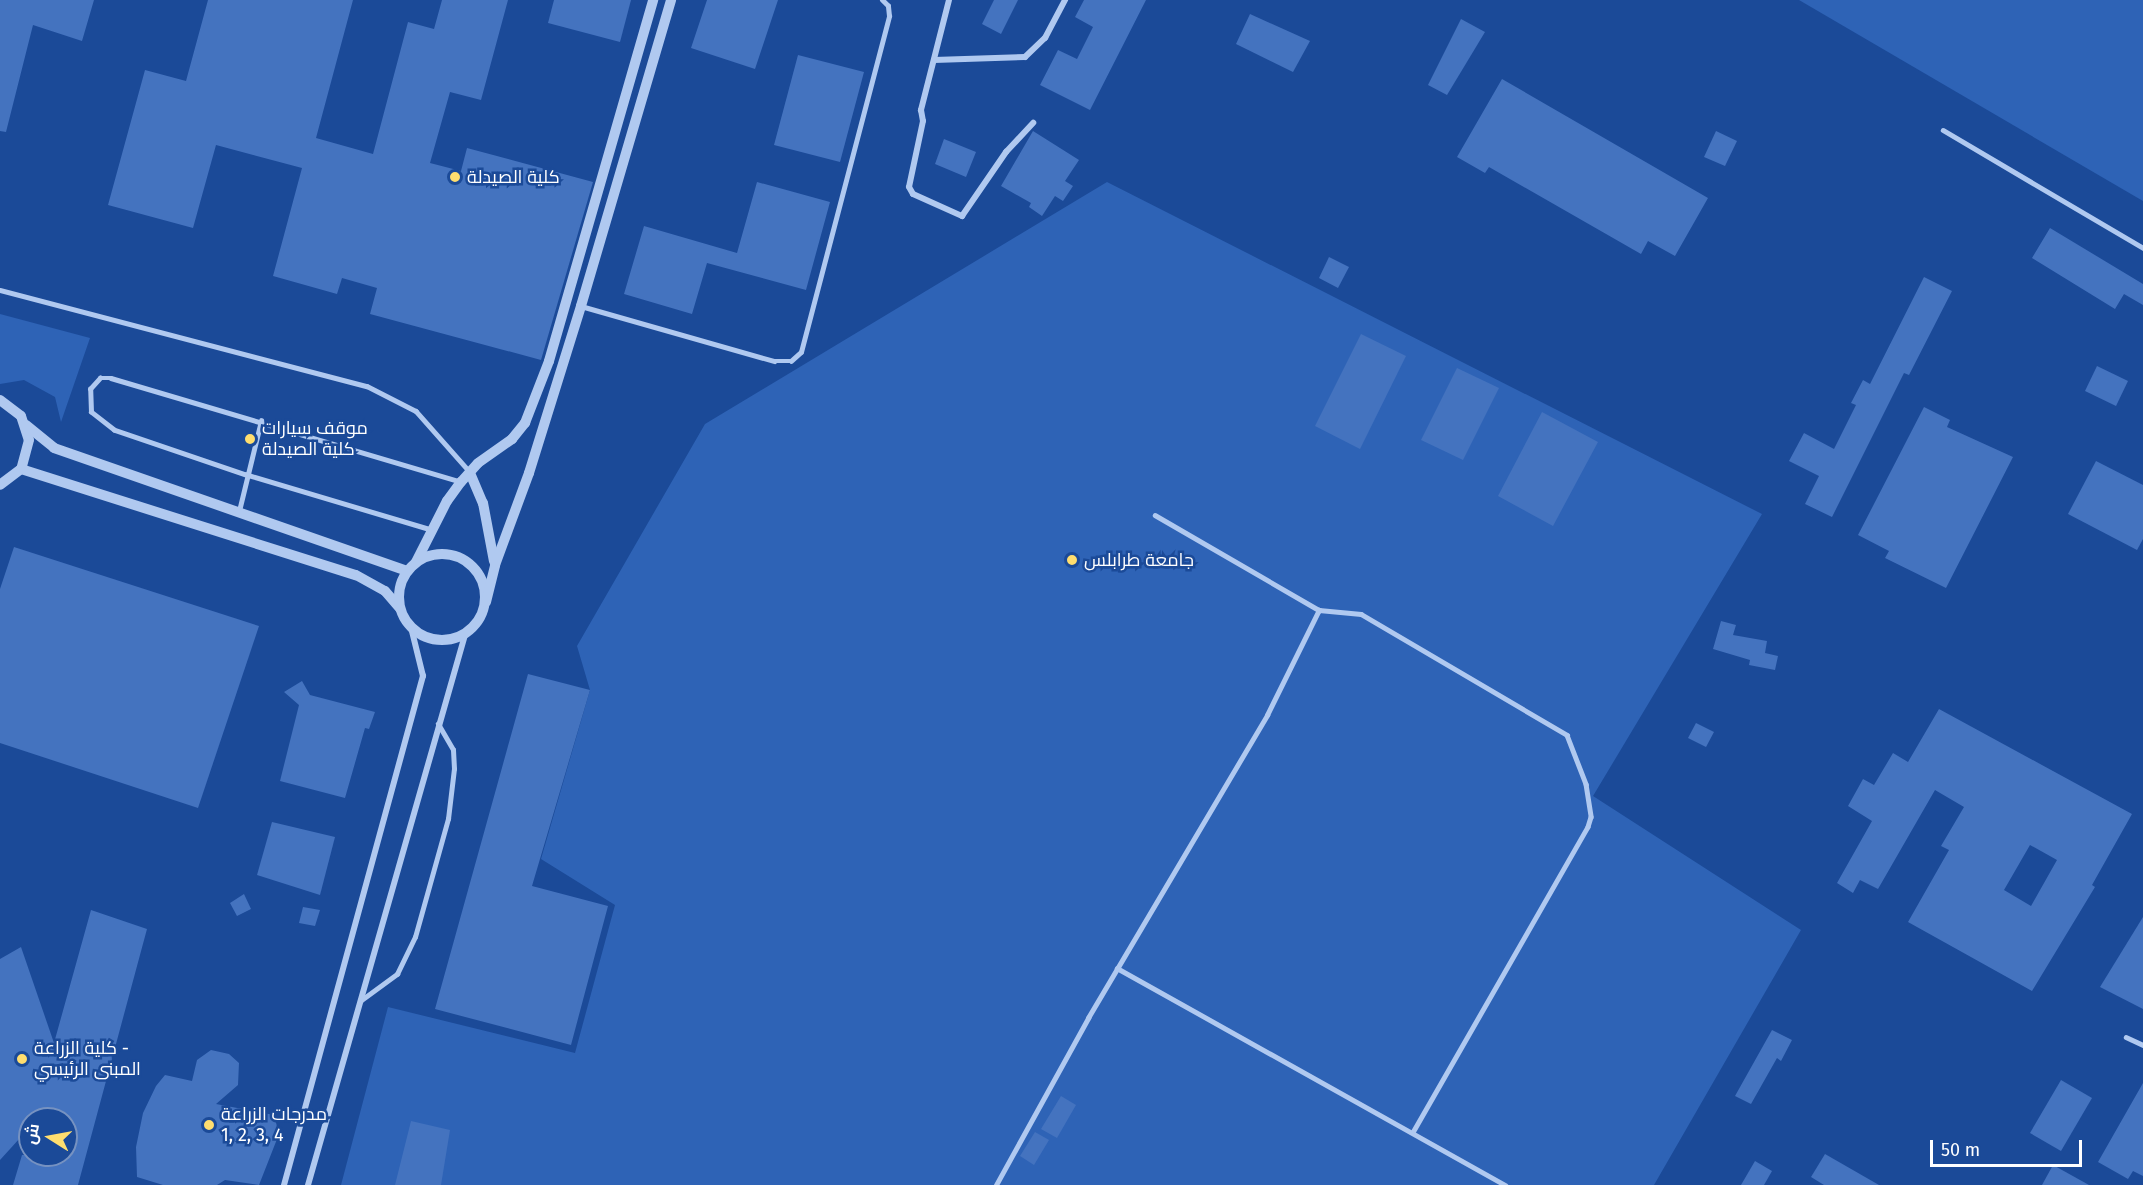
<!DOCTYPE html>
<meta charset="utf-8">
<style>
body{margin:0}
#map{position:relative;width:2143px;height:1185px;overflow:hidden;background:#1b4a98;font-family:"Fira Sans",Cairo,sans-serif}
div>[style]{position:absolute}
.green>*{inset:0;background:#2e63b6}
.building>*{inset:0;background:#4473bf}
.service>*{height:4.5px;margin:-2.25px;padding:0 2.25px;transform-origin:2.25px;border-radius:2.25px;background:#b0c9f0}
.minor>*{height:6px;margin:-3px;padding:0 3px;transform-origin:3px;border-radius:3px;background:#b0c9f0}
.tertiary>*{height:10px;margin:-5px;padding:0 5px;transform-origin:5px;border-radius:5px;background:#b0c9f0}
.tertiary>.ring{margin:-5px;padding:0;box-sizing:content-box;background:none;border:10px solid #b0c9f0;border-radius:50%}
.dots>*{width:16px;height:16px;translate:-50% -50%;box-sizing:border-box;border:3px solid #1b4a98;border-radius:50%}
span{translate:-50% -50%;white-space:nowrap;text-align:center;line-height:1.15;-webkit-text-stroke:5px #1b4a98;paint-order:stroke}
.poi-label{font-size:18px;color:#fff}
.left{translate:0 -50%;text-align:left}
.north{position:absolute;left:18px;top:1107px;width:60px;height:60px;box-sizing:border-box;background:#1b4a98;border:2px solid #7692c1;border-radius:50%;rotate:281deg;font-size:16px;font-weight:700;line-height:24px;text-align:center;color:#fff}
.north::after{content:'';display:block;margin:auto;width:21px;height:27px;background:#ffde6f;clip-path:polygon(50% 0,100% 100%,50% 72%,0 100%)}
.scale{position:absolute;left:1930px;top:1140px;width:152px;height:27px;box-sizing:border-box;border:3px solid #fff;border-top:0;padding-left:8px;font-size:18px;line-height:21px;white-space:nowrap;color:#fff;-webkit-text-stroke:4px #1b4a98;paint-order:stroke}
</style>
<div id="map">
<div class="green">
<i style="clip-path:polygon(1799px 0,2143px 0,2143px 201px)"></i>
<i style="clip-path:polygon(1107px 182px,1762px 514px,1593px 796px,1801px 930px,1654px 1185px,341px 1185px,388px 1007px,575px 1053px,615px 905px,541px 859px,590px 690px,577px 646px,705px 424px)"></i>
<i style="clip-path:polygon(0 314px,90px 338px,61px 422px,55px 397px,24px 380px,0 384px)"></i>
</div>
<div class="building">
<i style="clip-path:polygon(0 0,94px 0,82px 41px,33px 25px,6px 132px,0 131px)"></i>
<i style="clip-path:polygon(208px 0,353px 0,316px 138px,373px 154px,408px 22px,434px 29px,442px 0,508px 0,481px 100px,450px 92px,430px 163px,461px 171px,467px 148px,593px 182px,541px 360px,370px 314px,377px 288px,342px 278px,337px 294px,273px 276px,302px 168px,216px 145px,193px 228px,108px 205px,145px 70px,186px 81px)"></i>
<i style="clip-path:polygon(554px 0,631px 0,620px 42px,548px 23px)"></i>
<i style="clip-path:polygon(707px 0,778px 0,755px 69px,691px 48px)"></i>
<i style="clip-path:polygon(994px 0,1018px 0,1001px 34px,982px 24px)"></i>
<i style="clip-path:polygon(1084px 0,1146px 0,1090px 110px,1040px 85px,1058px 50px,1077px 59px,1093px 27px,1075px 17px)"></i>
<i style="clip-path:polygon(1250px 14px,1310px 41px,1293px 72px,1236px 44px)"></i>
<i style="clip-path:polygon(1461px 19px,1485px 32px,1447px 95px,1428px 85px)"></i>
<i style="clip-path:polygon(798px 55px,864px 72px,840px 162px,774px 145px)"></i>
<i style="clip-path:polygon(1502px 79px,1708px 198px,1675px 256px,1648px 241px,1641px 254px,1489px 167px,1485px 173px,1457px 157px)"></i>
<i style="clip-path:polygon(1033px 131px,1079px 160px,1065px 181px,1073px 186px,1063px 201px,1055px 196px,1042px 216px,1029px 207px,1031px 203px,1001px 186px)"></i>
<i style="clip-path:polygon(1716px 131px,1737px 141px,1725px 166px,1704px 157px)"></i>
<i style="clip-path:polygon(944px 139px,976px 152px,966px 177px,935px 164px)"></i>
<i style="clip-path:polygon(757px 182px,830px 202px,806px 290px,707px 263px,692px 314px,624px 294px,644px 226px,737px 253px)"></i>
<i style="clip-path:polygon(2050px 228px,2143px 284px,2143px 305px,2124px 294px,2115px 309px,2032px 258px)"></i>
<i style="clip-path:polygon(1329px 257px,1349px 267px,1338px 288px,1319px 278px)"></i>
<i style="clip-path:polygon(1924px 277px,1952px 291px,1909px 375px,1904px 373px,1832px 517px,1805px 504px,1819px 476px,1789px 461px,1804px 433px,1834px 449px,1856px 405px,1851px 403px,1863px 380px,1870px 384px)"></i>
<i style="clip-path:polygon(1361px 334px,1406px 356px,1360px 449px,1315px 426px)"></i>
<i style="clip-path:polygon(2097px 366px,2128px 381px,2116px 406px,2085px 391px)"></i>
<i style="clip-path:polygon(1457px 368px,1499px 388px,1463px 460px,1421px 440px)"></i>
<i style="clip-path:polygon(1924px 407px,1950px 420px,1947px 427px,2013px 457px,1946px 588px,1885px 558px,1889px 551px,1858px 535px)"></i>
<i style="clip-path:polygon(1542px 412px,1598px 442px,1553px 526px,1498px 496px)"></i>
<i style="clip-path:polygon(2096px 461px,2143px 485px,2143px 539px,2137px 550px,2068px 514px)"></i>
<i style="clip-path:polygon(14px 547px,259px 626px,198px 808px,0 743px,0 589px)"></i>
<i style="clip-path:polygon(1721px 621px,1736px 625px,1733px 635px,1767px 641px,1765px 653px,1778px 656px,1775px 670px,1749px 665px,1750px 660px,1713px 649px)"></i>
<i style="clip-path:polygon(528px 674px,590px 690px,532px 886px,608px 906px,571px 1045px,435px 1009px)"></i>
<i style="clip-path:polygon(302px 681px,310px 695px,375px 712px,369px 729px,365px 728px,345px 798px,280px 781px,299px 705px,284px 692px)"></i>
<i style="clip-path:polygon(evenodd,1939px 709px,2132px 814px,2092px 885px,2095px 887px,2032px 991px,1908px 922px,1949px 850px,1941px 846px,1964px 807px,1935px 790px,1878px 889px,1860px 880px,1853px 893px,1837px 883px,1872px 821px,1848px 806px,1863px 779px,1874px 785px,1893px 753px,1908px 762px,1939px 709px,2030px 845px,2057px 860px,2031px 906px,2004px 890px,2030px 845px)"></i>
<i style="clip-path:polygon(1696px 723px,1714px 732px,1706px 747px,1688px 738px)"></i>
<i style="clip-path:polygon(272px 822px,335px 837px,320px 895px,257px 875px)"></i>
<i style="clip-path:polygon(244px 894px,251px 909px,237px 916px,230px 903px)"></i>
<i style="clip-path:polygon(303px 907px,320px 910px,315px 926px,299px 923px)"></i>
<i style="clip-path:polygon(91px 910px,147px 929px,78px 1185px,13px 1185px,22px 1155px,66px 1155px,66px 1119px,30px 1119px,30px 1127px,0 1160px,0 959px,21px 947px,54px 1043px)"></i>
<i style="clip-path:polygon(2143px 917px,2143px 1009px,2100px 987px)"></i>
<i style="clip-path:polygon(1772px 1030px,1792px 1040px,1781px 1061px,1777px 1058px,1751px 1104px,1735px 1096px)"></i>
<i style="clip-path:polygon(211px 1050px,229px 1054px,239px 1063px,238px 1085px,216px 1104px,274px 1115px,279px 1134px,259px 1185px,225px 1180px,217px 1185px,163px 1185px,137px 1177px,136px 1147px,143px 1113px,156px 1086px,165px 1075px,192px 1081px,197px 1060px)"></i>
<i style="clip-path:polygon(2061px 1080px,2092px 1098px,2061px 1151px,2030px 1133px)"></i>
<i style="clip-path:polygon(2143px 1083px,2143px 1176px,2133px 1171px,2128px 1179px,2098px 1162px)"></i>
<i style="clip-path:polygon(1061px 1096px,1076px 1105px,1057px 1138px,1041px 1129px)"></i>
<i style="clip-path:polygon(411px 1121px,450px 1130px,441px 1185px,395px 1185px)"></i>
<i style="clip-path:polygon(1035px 1132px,1049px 1140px,1034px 1165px,1020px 1156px)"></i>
<i style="clip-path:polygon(1825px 1154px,1879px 1185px,1824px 1185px,1811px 1177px)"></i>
<i style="clip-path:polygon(1755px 1161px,1772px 1171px,1764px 1185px,1741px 1185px)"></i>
<i style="clip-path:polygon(2053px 1165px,2089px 1185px,2042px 1185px)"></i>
</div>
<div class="service">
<i style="left:1943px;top:130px;width:232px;rotate:30.5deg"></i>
<i style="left:0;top:290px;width:379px;rotate:14.7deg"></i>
<i style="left:367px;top:386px;width:55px;rotate:27deg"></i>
<i style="left:416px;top:411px;width:81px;rotate:48.5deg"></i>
<i style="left:581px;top:306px;width:201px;rotate:15.9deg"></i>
<i style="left:774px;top:361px;width:17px"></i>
<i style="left:791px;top:361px;width:13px;rotate:-42deg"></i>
<i style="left:801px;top:352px;width:347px;rotate:-75.3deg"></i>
<i style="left:889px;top:16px;width:10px;rotate:-96deg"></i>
<i style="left:888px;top:6px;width:8px;rotate:-135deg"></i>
<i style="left:239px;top:511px;width:93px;rotate:-76.3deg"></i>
<i style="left:1155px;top:515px;width:190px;rotate:30.1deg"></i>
<i style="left:1319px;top:610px;width:42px;rotate:5.4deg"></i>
<i style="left:1361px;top:614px;width:239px;rotate:30.4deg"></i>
<i style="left:1567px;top:735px;width:53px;rotate:68.8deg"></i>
<i style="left:1586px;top:784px;width:33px;rotate:81deg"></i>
<i style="left:1591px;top:817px;width:10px;rotate:107deg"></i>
<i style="left:1588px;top:827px;width:352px;rotate:119.8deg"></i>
<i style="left:431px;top:530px;width:193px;rotate:-163.4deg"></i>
<i style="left:246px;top:475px;width:139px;rotate:-161.2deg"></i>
<i style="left:114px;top:430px;width:29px;rotate:-142deg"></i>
<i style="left:91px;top:412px;width:23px;rotate:-92deg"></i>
<i style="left:90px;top:389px;width:15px;rotate:-48deg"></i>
<i style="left:100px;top:378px;width:11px"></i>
<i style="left:111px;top:378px;width:365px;rotate:16.5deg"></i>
<i style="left:1117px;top:968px;width:445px;rotate:29.2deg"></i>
<i style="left:360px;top:1001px;width:46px;rotate:-36.1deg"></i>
<i style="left:397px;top:974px;width:41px;rotate:-64.1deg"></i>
<i style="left:415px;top:937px;width:123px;rotate:-74.4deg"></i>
<i style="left:448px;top:819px;width:50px;rotate:-83.2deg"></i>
<i style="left:454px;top:769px;width:19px;rotate:-93deg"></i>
<i style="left:453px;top:750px;width:30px;rotate:-120deg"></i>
<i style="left:2126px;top:1037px;width:19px;rotate:25deg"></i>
<i style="left:996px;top:1185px;width:191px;rotate:-61.1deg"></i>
<i style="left:1088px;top:1018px;width:352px;rotate:-59.4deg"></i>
<i style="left:1267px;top:715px;width:117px;rotate:-63.7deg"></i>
</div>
<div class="minor">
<i style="left:949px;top:0;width:114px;rotate:104.3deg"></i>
<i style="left:921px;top:110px;width:11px;rotate:80deg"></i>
<i style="left:923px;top:121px;width:67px;rotate:102deg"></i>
<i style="left:909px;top:187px;width:8px;rotate:60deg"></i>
<i style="left:913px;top:194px;width:54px;rotate:24.2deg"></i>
<i style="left:962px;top:216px;width:78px;rotate:-55.5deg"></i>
<i style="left:1006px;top:152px;width:40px;rotate:-47deg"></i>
<i style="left:934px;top:60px;width:91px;rotate:-1.9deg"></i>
<i style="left:1025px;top:57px;width:28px;rotate:-44deg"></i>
<i style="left:1045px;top:38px;width:43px;rotate:-62.2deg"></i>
<i style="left:284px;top:1185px;width:528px;rotate:-74.73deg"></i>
<i style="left:423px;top:676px;width:50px;rotate:-103.8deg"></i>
<i style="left:308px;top:1185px;width:572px;rotate:-74.07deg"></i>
</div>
<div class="tertiary">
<i style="left:0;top:400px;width:26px;rotate:37deg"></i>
<i style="left:21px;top:416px;width:25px;rotate:72deg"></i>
<i style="left:29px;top:440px;width:30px;rotate:105deg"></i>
<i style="left:21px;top:469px;width:26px;rotate:143deg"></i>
<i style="left:26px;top:425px;width:36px;rotate:39deg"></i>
<i style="left:54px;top:448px;width:374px;rotate:19.2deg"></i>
<i style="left:21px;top:469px;width:351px;rotate:17.6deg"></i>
<i style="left:356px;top:575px;width:33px;rotate:29deg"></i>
<i style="left:385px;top:591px;width:23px;rotate:49deg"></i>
<i style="left:470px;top:473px;width:33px;rotate:67deg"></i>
<i style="left:483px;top:503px;width:59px;rotate:79.3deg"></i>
<i class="ring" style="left:399px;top:554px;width:76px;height:76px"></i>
<i style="left:416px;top:562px;width:68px;rotate:-63.1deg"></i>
<i style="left:447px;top:501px;width:24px;rotate:-54deg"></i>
<i style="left:461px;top:482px;width:25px;rotate:-48deg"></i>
<i style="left:478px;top:463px;width:42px;rotate:-35.2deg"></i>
<i style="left:512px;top:439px;width:21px;rotate:-51deg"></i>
<i style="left:525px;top:423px;width:66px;rotate:-68.8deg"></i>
<i style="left:549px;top:361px;width:376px;rotate:-73.9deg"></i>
<i style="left:486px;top:602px;width:38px;rotate:-76deg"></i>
<i style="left:495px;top:565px;width:98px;rotate:-69.7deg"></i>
<i style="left:529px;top:473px;width:175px;rotate:-72.7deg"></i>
<i style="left:581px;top:306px;width:319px;rotate:-73.6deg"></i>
</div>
<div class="dots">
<i style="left:455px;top:177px;background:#ffde6f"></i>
<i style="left:250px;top:439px;background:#ffde6f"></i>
<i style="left:1072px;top:560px;background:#ffde6f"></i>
<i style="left:22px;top:1059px;background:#ffde6f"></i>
<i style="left:209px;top:1125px;background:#ffde6f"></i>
</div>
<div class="poi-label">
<span class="left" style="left:467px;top:177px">كلية الصيدلة</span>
<span class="left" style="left:262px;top:439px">موقف سيارات<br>كلية الصيدلة</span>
<span class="left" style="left:1084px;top:560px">جامعة طرابلس</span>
<span class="left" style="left:34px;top:1059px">كلية الزراعة -<br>المبنى الرئيسي</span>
<span class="left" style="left:221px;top:1125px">مدرجات الزراعة<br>1, 2, 3, 4</span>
</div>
<div class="north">ش</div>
<div class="scale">50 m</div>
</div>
